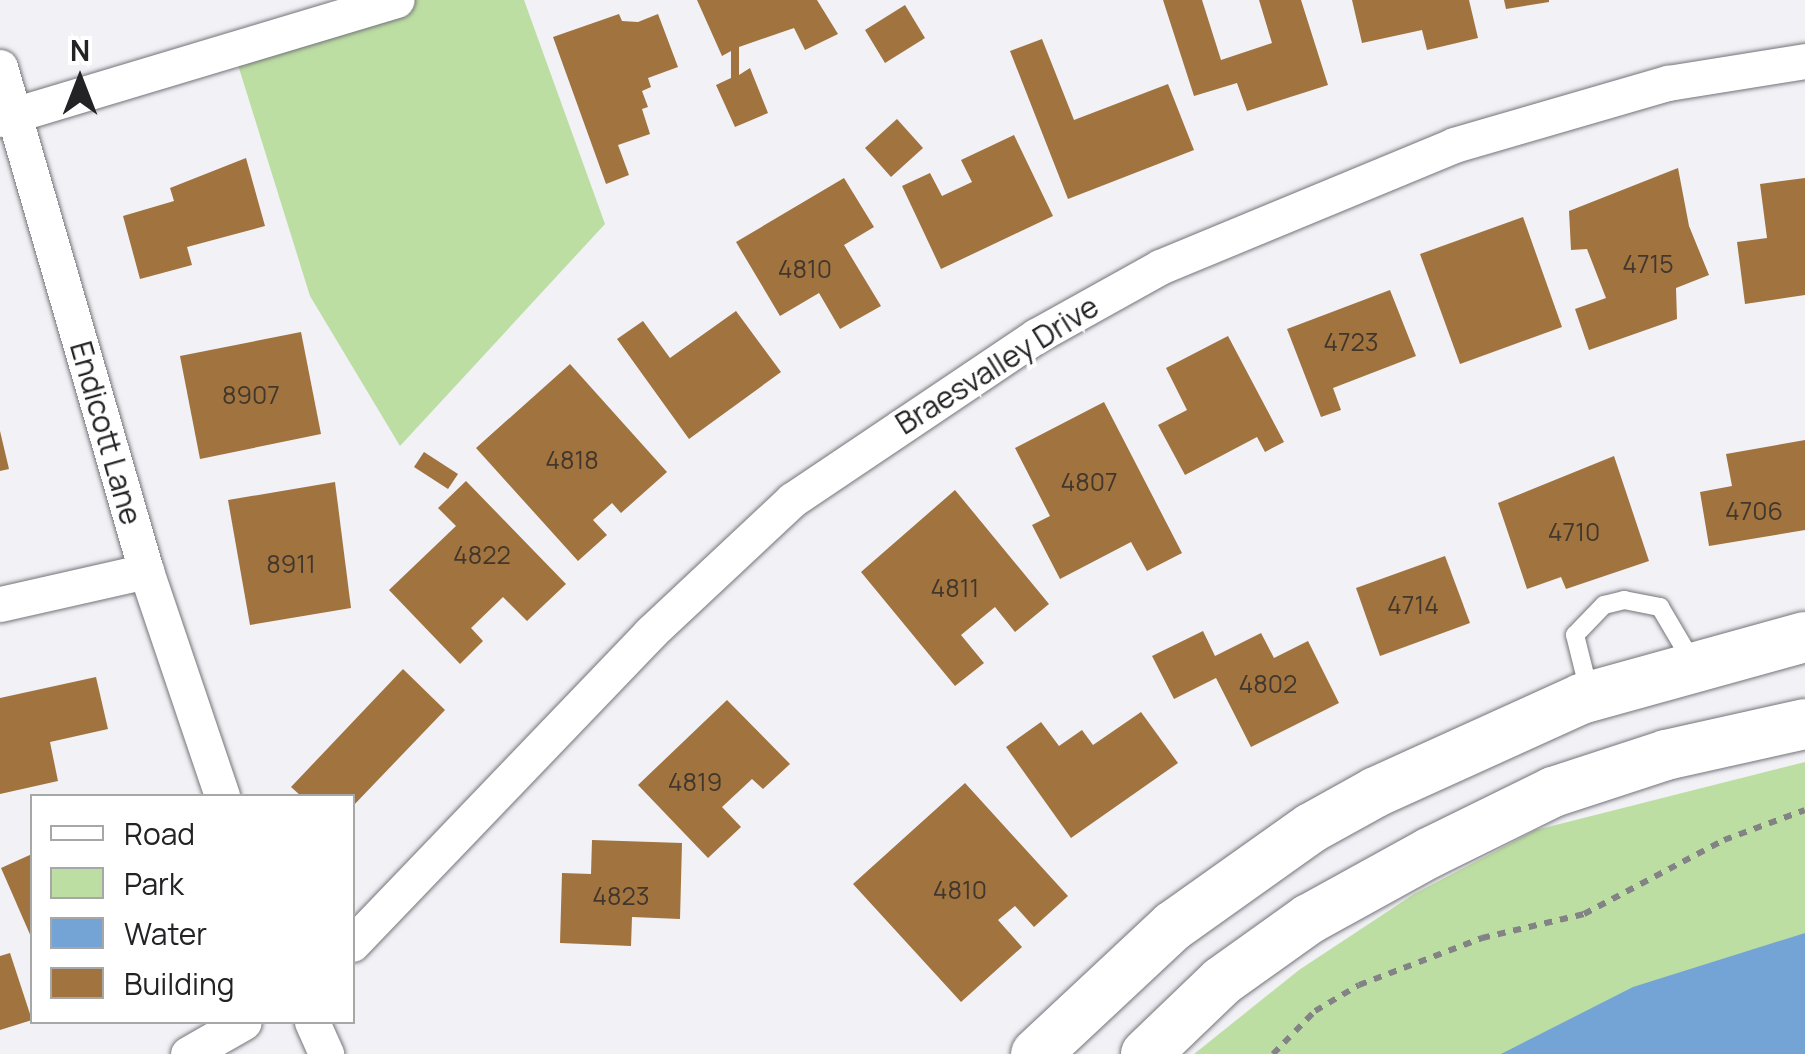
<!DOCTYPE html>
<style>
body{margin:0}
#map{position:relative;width:1805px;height:1054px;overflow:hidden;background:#f1f1f6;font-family:Manrope,sans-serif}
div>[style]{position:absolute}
.green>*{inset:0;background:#bddea3}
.water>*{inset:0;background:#74a4d5}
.building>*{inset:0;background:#a1733f}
.path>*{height:6px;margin-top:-3px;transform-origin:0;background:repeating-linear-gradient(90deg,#838386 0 8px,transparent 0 16px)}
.roads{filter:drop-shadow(0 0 2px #747479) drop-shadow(0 0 2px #747479)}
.service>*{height:18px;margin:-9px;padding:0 9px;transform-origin:9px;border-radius:9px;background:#fff}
.minor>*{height:35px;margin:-17.5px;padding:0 17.5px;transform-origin:17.5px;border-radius:17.5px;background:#fff}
.secondary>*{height:50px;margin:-25px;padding:0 25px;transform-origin:25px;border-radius:25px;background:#fff}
span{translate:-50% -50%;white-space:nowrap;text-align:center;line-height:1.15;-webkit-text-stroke:8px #fff;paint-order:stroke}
.number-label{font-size:25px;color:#42372c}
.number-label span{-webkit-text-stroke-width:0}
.street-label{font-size:30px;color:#232325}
.legend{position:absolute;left:30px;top:794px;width:325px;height:230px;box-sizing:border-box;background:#fff;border:2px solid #a7a7a8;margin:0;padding:12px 18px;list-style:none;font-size:30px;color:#232325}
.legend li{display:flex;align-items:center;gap:20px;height:50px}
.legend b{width:50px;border:2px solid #a7a7a8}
.north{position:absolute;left:30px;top:30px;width:100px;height:100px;-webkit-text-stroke:8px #fff;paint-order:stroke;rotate:0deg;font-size:28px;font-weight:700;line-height:40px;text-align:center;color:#232325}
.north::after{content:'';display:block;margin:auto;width:35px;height:45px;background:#232325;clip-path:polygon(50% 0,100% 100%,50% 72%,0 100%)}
</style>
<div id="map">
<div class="green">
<i style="clip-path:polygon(397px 0,524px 0,605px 224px,400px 446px,310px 296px,234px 52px)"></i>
<i style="clip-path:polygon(1805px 762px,1805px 1054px,1194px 1054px,1299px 970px,1414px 894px,1536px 830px)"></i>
</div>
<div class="water">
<i style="clip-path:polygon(1805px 933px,1805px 1054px,1501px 1054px,1633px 987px)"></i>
</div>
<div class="building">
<i style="clip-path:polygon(697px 0,817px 0,838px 34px,805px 50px,794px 28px,739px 47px,739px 75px,750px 68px,768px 113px,735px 127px,716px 85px,731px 78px,731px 51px,722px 56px)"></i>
<i style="clip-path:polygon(1163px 0,1202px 0,1221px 60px,1272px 43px,1259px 0,1301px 0,1328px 85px,1247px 111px,1237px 83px,1194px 96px)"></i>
<i style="clip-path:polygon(1352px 0,1469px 0,1478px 38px,1427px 50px,1422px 30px,1362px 43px)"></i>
<i style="clip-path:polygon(1504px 0,1549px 0,1549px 2px,1506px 9px)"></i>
<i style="clip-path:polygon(905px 5px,925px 38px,885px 63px,865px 30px)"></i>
<i style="clip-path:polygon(619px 14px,622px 21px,638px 22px,658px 14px,678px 67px,648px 78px,651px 87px,642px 91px,648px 107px,642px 109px,650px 134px,618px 145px,629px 175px,606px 184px,553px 37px)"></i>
<i style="clip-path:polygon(1042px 39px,1074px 120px,1168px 84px,1194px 150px,1068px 199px,1010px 51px)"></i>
<i style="clip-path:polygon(897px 119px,923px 148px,891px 177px,865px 148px)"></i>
<i style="clip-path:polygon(1014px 135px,1053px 216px,941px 269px,902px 186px,930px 173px,942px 196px,972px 182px,961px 160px)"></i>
<i style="clip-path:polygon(246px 158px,265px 226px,187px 247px,192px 265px,140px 279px,123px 216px,174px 201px,170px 188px)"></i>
<i style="clip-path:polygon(1678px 168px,1689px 226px,1709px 275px,1676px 288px,1677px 319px,1589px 350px,1575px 309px,1606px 298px,1587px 249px,1571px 250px,1569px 211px)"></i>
<i style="clip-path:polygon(844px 178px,874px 227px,844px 245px,881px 306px,840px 329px,819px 293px,780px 316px,736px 242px)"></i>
<i style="clip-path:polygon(1805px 178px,1805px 295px,1745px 304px,1737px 242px,1767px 238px,1760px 184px)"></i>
<i style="clip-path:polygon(1523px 217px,1562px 327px,1460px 364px,1420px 254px)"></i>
<i style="clip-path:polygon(1390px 290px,1416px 356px,1333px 388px,1341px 410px,1321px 417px,1287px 329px)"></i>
<i style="clip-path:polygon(736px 311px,781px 372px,689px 439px,617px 339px,643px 321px,670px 358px)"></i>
<i style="clip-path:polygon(301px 332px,321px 434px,200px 459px,180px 356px)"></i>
<i style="clip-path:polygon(1228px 336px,1284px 442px,1265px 452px,1257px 437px,1185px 475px,1158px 425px,1187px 410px,1166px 368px)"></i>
<i style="clip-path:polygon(570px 364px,667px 472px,621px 513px,612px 503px,593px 520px,607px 535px,578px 561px,476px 448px)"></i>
<i style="clip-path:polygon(1104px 402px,1182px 553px,1147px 571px,1131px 542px,1060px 579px,1032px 525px,1050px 516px,1015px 448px)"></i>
<i style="clip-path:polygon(0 431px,9px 469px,0 471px)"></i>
<i style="clip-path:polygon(1805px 440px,1805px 530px,1709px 546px,1700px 492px,1732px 486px,1726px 454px)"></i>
<i style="clip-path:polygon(424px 452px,458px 474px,448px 489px,414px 467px)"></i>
<i style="clip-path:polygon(1614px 456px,1649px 561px,1566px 589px,1561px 577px,1527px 589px,1498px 503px)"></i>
<i style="clip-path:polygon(466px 481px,566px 584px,527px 621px,503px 597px,471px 628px,483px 641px,460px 664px,389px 590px,456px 526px,438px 508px)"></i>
<i style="clip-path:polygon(335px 482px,351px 608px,250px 625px,228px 500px)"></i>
<i style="clip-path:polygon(955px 490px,1049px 604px,1015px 632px,995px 607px,961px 635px,984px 663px,955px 686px,861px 572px)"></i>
<i style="clip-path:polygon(1445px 556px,1470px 623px,1380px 656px,1356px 588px)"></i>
<i style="clip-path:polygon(1203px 631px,1215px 656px,1261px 633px,1274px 658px,1308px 641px,1339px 703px,1251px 747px,1216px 678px,1174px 699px,1152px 656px)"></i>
<i style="clip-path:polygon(403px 669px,445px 710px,352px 807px,352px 796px,301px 796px,291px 787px)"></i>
<i style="clip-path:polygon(96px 677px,108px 729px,50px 742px,58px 781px,0 794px,0 698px)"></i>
<i style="clip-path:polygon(727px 700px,790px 764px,763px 789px,752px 779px,722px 807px,741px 827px,708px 858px,638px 785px)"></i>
<i style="clip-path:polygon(1141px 712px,1178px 763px,1071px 838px,1006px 747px,1041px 722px,1059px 746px,1082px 730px,1093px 745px)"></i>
<i style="clip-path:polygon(965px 783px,1068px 896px,1034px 927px,1015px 906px,998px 920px,1022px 947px,961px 1002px,853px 884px)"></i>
<i style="clip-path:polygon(592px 840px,682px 843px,680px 919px,632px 917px,631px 946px,560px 943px,562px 873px,591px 874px)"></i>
<i style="clip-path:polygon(32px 854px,32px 939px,1px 868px)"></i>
<i style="clip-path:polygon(10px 953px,32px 1020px,0 1030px,0 956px)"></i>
</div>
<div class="path">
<i style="left:1273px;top:1054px;width:60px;rotate:-45.7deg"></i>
<i style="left:1315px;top:1011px;width:51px;rotate:-30.6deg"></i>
<i style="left:1359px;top:985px;width:132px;rotate:-20.9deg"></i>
<i style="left:1482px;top:938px;width:105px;rotate:-13.2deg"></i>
<i style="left:1584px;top:914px;width:158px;rotate:-27.9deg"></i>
<i style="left:1724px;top:840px;width:86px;rotate:-20.3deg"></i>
</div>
<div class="roads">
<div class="service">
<i style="left:1590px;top:695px;width:62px;rotate:-104deg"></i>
<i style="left:1575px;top:635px;width:42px;rotate:-46deg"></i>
<i style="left:1604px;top:605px;width:21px;rotate:-14deg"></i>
<i style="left:1624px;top:600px;width:37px;rotate:11deg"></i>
<i style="left:1660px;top:607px;width:65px;rotate:59.5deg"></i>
</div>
<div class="minor">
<i style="left:0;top:67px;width:525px;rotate:73.84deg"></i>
<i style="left:146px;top:571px;width:237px;rotate:71.3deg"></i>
<i style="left:0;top:119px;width:414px;rotate:-16.7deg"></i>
<i style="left:0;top:604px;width:150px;rotate:-12.7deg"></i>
<i style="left:352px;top:944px;width:431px;rotate:-46.2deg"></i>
<i style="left:650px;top:633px;width:195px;rotate:-43.1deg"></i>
<i style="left:792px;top:500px;width:294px;rotate:-33.9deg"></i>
<i style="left:1036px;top:336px;width:142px;rotate:-29.1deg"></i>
<i style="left:1160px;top:267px;width:318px;rotate:-22.5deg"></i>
<i style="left:1454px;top:145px;width:223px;rotate:-16.2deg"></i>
<i style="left:1668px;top:83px;width:139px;rotate:-9.1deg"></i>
<i style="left:312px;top:1022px;width:35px;rotate:66deg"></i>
<i style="left:188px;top:1054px;width:64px;rotate:-29.7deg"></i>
</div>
<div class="secondary">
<i style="left:1036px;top:1054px;width:187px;rotate:-43.1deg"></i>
<i style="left:1173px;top:926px;width:169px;rotate:-35.4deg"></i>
<i style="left:1311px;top:828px;width:74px;rotate:-29deg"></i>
<i style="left:1376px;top:792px;width:225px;rotate:-24.4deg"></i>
<i style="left:1581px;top:699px;width:232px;rotate:-15.5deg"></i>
<i style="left:1146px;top:1054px;width:105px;rotate:-43.8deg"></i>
<i style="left:1222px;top:981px;width:107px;rotate:-35.5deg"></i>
<i style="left:1309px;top:919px;width:137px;rotate:-28.8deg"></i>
<i style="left:1429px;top:853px;width:138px;rotate:-26.2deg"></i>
<i style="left:1553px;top:792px;width:119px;rotate:-18.1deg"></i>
<i style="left:1666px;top:755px;width:142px;rotate:-12.6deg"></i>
</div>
</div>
<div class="number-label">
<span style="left:1648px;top:264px">4715</span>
<span style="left:805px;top:269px">4810</span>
<span style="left:1351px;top:342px">4723</span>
<span style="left:251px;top:395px">8907</span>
<span style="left:572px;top:460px">4818</span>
<span style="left:1089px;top:482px">4807</span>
<span style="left:1754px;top:511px">4706</span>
<span style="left:1574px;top:532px">4710</span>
<span style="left:482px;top:555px">4822</span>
<span style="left:291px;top:564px">8911</span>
<span style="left:955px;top:588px">4811</span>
<span style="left:1413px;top:605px">4714</span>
<span style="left:1268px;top:684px">4802</span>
<span style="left:695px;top:782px">4819</span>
<span style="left:960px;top:890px">4810</span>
<span style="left:621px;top:896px">4823</span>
</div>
<div class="street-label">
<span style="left:997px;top:365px;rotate:-32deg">Braesvalley Drive</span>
<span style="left:106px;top:433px;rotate:74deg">Endicott Lane</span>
</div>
<ul class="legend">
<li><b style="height:12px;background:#fff"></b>Road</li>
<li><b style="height:28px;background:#bddea3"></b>Park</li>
<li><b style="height:28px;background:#74a4d5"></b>Water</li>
<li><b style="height:28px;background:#a1733f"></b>Building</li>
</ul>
<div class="north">N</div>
</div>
